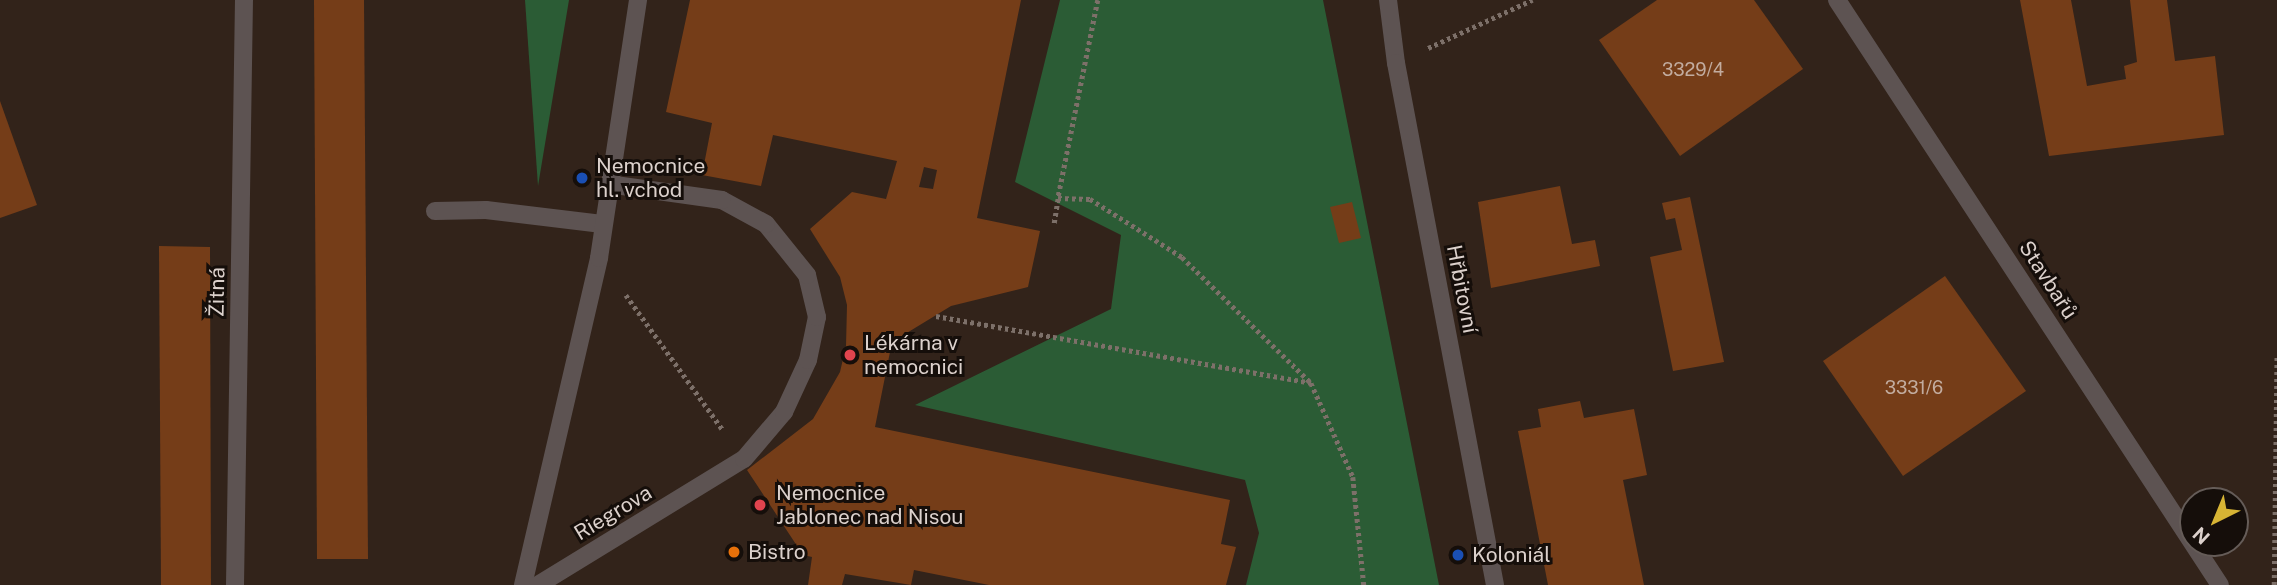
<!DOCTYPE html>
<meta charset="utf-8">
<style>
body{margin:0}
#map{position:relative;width:2277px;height:585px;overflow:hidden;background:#32231a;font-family:"Public Sans",sans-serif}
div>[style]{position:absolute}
.green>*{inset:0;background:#2b5c35}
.building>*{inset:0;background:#753d18}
.path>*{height:4.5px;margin-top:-2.25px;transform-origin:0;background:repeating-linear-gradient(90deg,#7d7069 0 3.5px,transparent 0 7px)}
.lane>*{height:18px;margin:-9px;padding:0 9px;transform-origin:9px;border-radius:9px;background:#5d5352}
.street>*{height:18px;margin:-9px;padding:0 9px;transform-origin:9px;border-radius:9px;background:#5d5352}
.dots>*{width:19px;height:19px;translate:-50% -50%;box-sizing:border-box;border:4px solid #150e0a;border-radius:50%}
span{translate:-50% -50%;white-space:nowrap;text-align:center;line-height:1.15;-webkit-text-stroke:6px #150e0a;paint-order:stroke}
.number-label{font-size:18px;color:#c2ac9f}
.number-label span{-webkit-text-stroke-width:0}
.poi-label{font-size:21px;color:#dcd1cc}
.left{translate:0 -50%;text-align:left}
.street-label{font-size:21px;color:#dcd1cc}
.north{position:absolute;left:2179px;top:487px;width:70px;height:70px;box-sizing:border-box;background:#150e0a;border:2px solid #655c58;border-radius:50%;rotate:223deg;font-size:19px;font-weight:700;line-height:28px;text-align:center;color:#dcd1cc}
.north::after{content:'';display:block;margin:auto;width:24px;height:32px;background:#d7b434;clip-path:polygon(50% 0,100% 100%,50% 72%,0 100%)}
</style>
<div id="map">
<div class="green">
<i style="clip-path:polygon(525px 0,569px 0,538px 186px)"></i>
<i style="clip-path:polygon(1060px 0,1323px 0,1439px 585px,1246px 585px,1259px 533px,1245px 480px,915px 405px,1111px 309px,1121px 235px,1015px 182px)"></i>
</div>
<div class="building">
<i style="clip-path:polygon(314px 0,364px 0,368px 559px,317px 559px)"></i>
<i style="clip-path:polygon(evenodd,690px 0,1021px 0,977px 218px,1040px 231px,1028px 287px,951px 306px,892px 342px,875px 427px,1230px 500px,1221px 544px,1236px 547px,1226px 585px,989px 585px,914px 570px,911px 585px,845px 574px,842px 585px,808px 585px,812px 557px,803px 555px,747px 470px,813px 419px,840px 372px,846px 346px,847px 305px,840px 277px,810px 229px,852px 192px,886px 199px,897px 161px,773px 135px,761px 186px,702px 175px,712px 123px,666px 112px,690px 0,924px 167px,937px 170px,933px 189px,919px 187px,924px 167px)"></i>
<i style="clip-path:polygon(1657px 0,1754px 0,1803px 69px,1680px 156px,1599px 40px)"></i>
<i style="clip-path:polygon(2020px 0,2071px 0,2087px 86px,2126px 79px,2124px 66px,2137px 62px,2130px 0,2167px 0,2175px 61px,2215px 56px,2224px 135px,2049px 156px)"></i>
<i style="clip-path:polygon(0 101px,37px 205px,0 218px)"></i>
<i style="clip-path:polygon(1560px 186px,1572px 244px,1595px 240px,1600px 266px,1491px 288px,1478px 202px)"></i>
<i style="clip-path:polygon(1690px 197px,1724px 362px,1673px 371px,1650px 257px,1682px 250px,1675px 218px,1666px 220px,1662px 203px)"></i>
<i style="clip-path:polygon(1352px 202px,1361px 238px,1339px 243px,1330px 207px)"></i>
<i style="clip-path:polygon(159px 246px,210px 247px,211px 585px,161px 585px)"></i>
<i style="clip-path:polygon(1945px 276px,2026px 391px,1903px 476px,1823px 361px)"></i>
<i style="clip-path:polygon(1580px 401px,1584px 418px,1634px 409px,1647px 475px,1623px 480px,1644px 585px,1548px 585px,1518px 431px,1541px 427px,1538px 409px)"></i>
</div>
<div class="path">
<i style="left:1098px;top:0;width:202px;rotate:101.4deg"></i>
<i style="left:1058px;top:198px;width:32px;rotate:2deg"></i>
<i style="left:1090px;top:199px;width:109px;rotate:32.2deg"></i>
<i style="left:1182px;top:257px;width:180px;rotate:44.3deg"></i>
<i style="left:1311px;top:383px;width:103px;rotate:65.9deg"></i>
<i style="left:1353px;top:477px;width:109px;rotate:84.2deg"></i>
<i style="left:1428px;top:48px;width:115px;rotate:-24.8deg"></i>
<i style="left:1054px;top:223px;width:25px;rotate:-81deg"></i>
<i style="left:626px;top:295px;width:166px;rotate:54.3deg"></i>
<i style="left:936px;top:316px;width:381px;rotate:10.1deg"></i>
<i style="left:2274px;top:585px;width:231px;rotate:-89.3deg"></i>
</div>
<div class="lane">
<i style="left:435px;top:211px;width:51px;rotate:-1.1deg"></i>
</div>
<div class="street">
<i style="left:1388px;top:0;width:64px;rotate:82.8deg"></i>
<i style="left:1396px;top:63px;width:531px;rotate:79.26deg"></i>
<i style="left:1837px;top:0;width:699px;rotate:56.79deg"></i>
<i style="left:486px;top:210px;width:117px;rotate:6.9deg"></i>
<i style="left:235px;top:585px;width:585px;rotate:-89.12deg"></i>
<i style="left:523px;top:585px;width:336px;rotate:-76.9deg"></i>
<i style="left:599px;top:258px;width:261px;rotate:-81.4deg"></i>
<i style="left:538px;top:585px;width:241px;rotate:-31.5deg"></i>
<i style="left:744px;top:459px;width:62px;rotate:-49.6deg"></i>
<i style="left:784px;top:412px;width:57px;rotate:-65.2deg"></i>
<i style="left:808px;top:360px;width:44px;rotate:-78.2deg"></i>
<i style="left:817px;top:317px;width:43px;rotate:-103.4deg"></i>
<i style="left:807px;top:275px;width:65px;rotate:-128.8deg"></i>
<i style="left:766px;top:224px;width:50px;rotate:-151.4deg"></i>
<i style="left:722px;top:200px;width:115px;rotate:-172deg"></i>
</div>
<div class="dots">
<i style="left:582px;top:178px;background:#1a4fb4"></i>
<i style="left:850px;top:355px;background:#e0444e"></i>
<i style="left:760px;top:505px;background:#e0444e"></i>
<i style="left:734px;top:552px;background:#e8710a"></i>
<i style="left:1458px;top:555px;background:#1a4fb4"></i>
</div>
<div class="number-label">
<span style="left:1693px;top:70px">3329/4</span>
<span style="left:1914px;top:388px">3331/6</span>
</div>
<div class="poi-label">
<span class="left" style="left:596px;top:178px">Nemocnice<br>hl. vchod</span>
<span class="left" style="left:864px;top:355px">Lékárna v<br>nemocnici</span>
<span class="left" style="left:776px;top:505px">Nemocnice<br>Jablonec nad Nisou</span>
<span class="left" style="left:748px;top:552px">Bistro</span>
<span class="left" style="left:1472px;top:555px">Koloniál</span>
</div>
<div class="street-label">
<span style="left:2048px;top:280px;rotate:57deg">Stavbařů</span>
<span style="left:1462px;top:289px;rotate:79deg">Hřbitovní</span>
<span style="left:217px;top:292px;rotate:-89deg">Žitná</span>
<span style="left:613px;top:513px;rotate:-31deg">Riegrova</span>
</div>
<div class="north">N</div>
</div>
